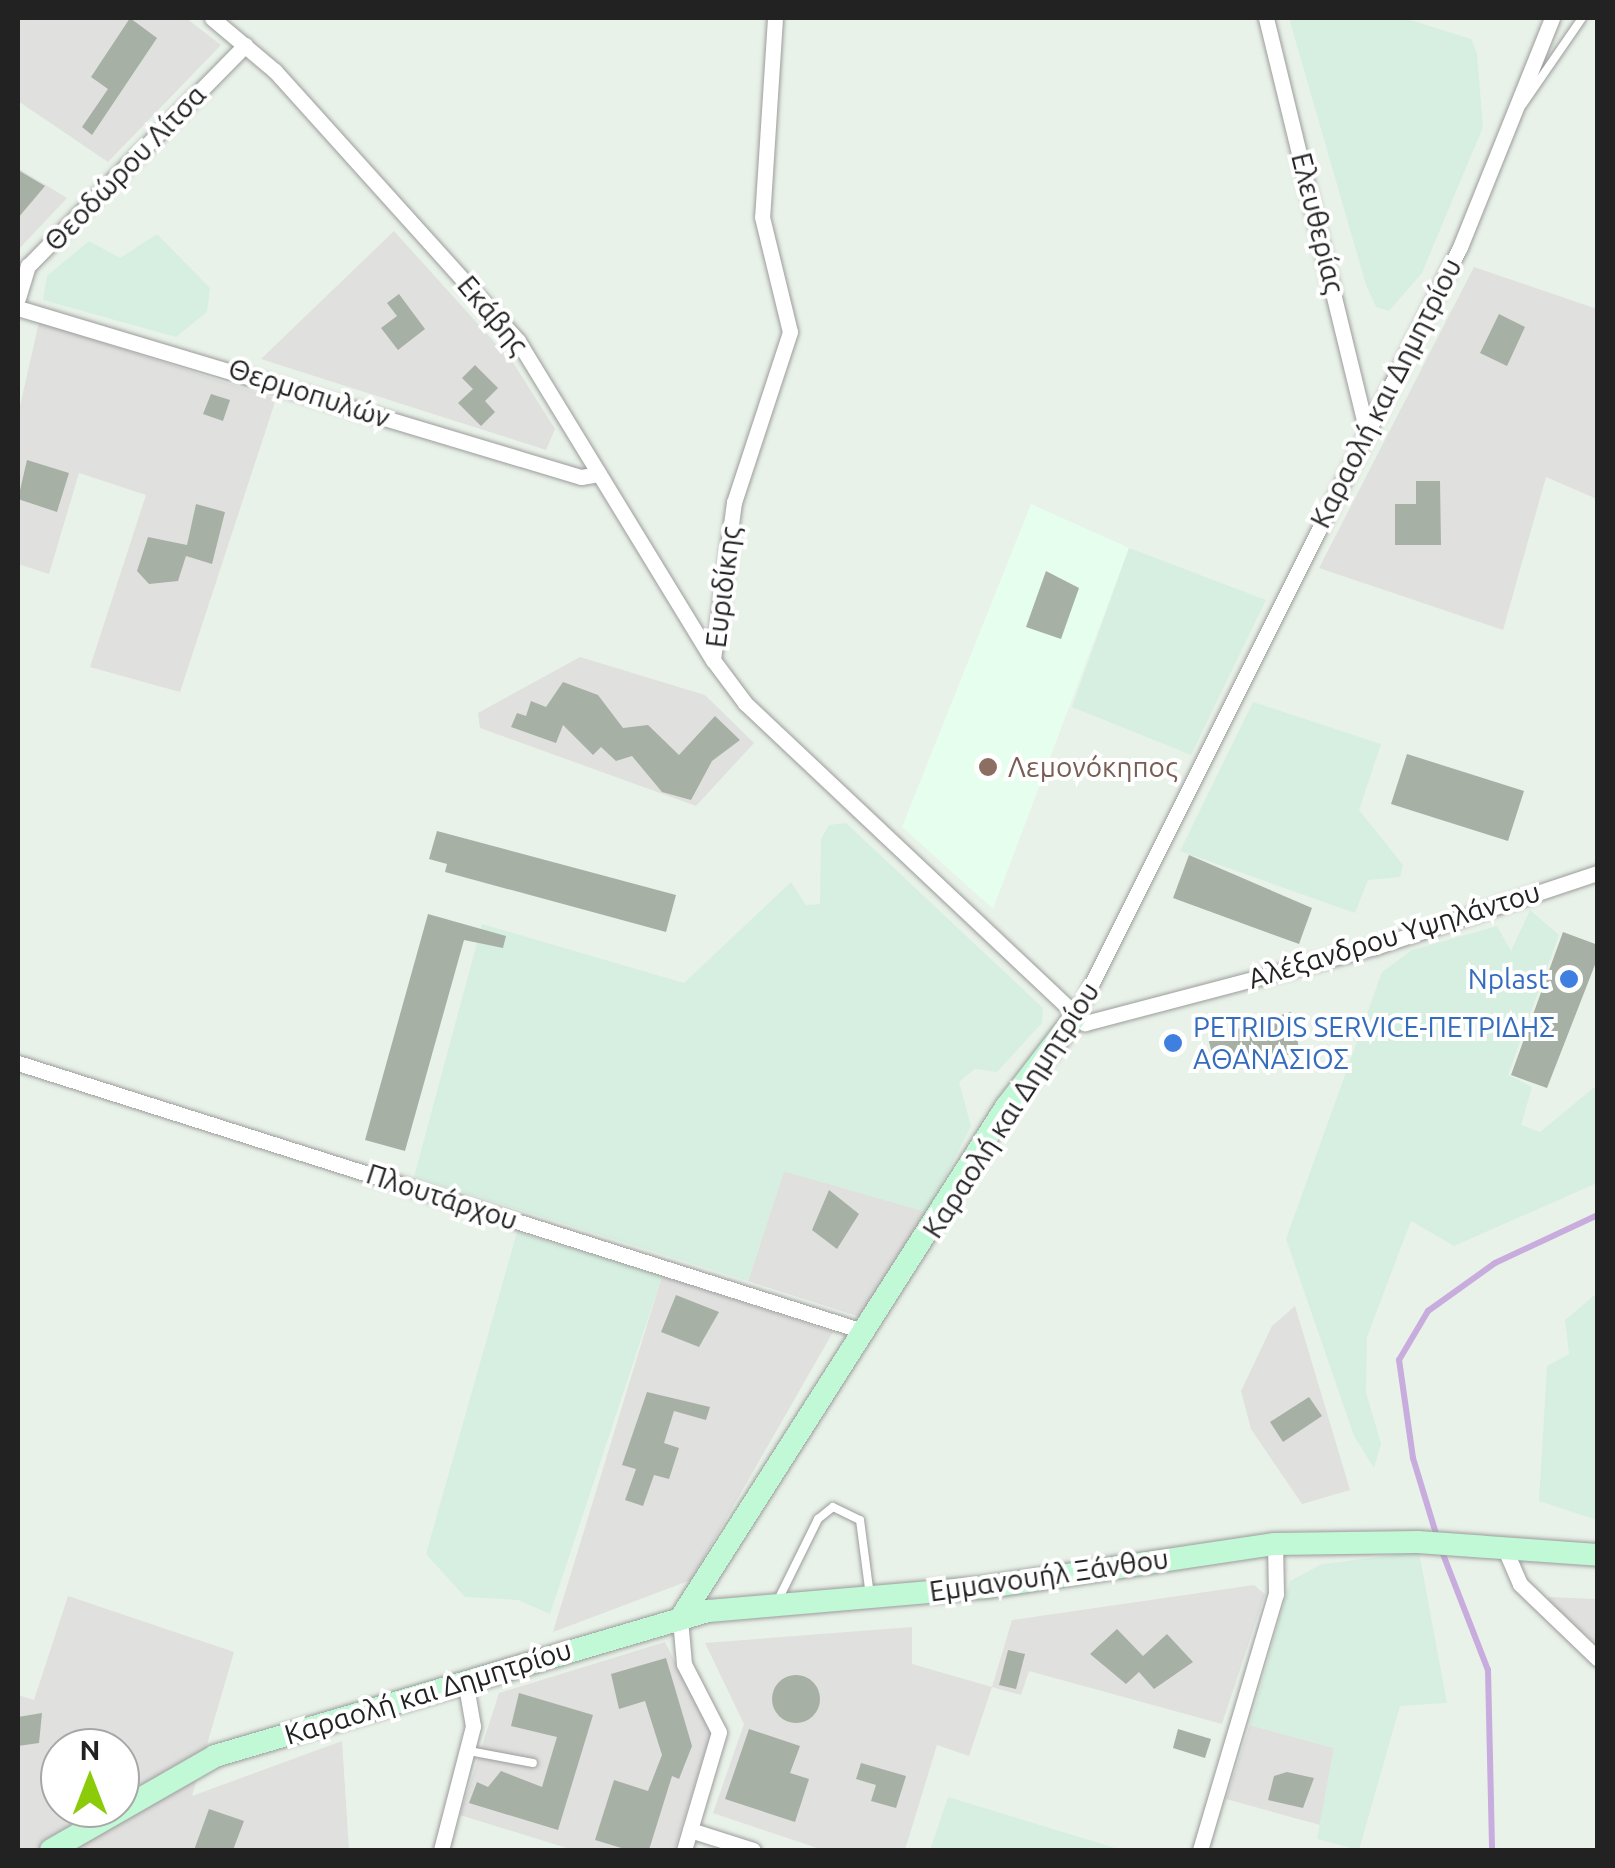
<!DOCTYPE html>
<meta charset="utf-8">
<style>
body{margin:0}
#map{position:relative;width:1615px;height:1868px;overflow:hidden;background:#e9f2e9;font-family:Ubuntu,sans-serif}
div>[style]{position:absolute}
.residential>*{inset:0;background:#e0e0df}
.education>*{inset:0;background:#e6feee}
.farmland>*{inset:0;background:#d6efe0}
.stream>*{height:6px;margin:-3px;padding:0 3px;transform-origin:3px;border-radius:3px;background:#c7acdd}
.building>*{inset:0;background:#a7b0a5}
.round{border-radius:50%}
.roads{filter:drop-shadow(0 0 2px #9c9c9c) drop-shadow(0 0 2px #9c9c9c)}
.lane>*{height:8px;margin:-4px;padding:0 4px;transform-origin:4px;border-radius:4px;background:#fff}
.street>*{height:15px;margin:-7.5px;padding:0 7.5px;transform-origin:7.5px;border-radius:7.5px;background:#fff}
.secondary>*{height:22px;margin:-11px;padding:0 11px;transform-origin:11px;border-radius:11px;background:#c1f8d6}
.dots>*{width:28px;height:28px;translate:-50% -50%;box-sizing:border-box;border:5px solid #fff;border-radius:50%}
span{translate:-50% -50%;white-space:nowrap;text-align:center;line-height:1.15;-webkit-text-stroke:8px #fff;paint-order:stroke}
.street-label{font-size:28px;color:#222}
.education-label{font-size:28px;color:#785e54}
.left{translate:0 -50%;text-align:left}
.shop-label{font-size:28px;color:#366cbe}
.right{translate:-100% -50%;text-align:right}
.frame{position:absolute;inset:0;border:20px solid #222;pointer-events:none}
.north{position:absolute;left:40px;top:1728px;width:100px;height:100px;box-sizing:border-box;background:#fff;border:2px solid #a7a7a7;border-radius:50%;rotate:0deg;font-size:28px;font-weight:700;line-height:40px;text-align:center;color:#222}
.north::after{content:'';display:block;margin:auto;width:35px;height:45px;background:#8bcb09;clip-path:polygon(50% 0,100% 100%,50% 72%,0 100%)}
</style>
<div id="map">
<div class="residential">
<i style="clip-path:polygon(18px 18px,186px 18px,221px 45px,108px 162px,18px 101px)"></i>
<i style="clip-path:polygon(18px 168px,67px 198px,18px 250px)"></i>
<i style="clip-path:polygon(394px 231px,514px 364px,555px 429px,546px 450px,261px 359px)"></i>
<i style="clip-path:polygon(1474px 267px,1597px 309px,1597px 499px,1546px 477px,1503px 630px,1319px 568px)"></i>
<i style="clip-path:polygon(39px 322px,276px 399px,180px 692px,90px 667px,146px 495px,79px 473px,49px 574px,18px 564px,18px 415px)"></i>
<i style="clip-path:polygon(580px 657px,705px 695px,754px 743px,696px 806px,480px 728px,478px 713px)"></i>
<i style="clip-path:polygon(784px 1171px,927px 1212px,860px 1317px,748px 1281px)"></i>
<i style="clip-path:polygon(662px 1276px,833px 1332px,691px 1580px,553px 1632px)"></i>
<i style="clip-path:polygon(1295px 1306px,1350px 1490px,1302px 1504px,1251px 1429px,1241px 1391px,1272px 1326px)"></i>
<i style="clip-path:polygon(1254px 1585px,1265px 1594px,1222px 1724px,1029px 1671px,1021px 1695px,992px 1687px,969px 1756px,937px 1745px,905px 1850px,823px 1850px,713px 1813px,744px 1724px,705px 1643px,912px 1627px,912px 1664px,992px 1687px,1012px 1620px)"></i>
<i style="clip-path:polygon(evenodd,68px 1596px,234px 1652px,192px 1796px,342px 1741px,349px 1850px,18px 1850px,18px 1695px,34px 1700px,68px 1596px,60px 1748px,120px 1748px,120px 1808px,60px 1808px,60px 1748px)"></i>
<i style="clip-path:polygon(1548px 1597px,1597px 1599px,1597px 1644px,1552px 1607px)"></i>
<i style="clip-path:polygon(665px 1642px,711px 1734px,674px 1850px,573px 1850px,460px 1815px,499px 1693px)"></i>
<i style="clip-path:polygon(1250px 1725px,1334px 1748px,1320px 1825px,1226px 1799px)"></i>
</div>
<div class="education">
<i style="clip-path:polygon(1031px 504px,1129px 548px,993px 909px,902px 827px)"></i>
</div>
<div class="farmland">
<i style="clip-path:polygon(1289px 18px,1404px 18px,1471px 39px,1477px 54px,1483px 127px,1422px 273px,1389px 311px,1376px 307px,1366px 285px)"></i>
<i style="clip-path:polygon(157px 234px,210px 288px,207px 312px,176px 337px,43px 300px,47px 276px,89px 241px,120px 258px)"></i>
<i style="clip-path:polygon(1129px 548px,1266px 600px,1191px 755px,1072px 707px)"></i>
<i style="clip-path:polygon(1253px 702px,1381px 744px,1359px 810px,1403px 865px,1400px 877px,1368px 880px,1355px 913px,1180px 851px)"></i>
<i style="clip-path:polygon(846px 823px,1043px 1008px,1042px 1023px,997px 1072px,975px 1069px,959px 1082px,971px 1126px,927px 1212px,784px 1171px,748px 1281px,414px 1177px,482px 924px,684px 983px,791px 882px,806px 905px,820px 904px,821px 839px,829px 825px)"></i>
<i style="clip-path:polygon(1530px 910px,1559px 935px,1508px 1075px,1532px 1087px,1521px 1125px,1540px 1132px,1597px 1085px,1597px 1183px,1454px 1246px,1411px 1221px,1367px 1337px,1366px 1392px,1381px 1444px,1374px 1468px,1354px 1436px,1286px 1239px,1382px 972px,1412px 950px,1497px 926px,1511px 951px)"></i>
<i style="clip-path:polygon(517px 1232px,662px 1276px,550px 1614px,518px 1600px,465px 1597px,426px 1554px)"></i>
<i style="clip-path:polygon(1597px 1293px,1597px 1520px,1539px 1501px,1547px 1366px,1569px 1354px,1565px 1320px)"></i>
<i style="clip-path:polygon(1419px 1552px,1447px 1703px,1400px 1706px,1359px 1850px,1317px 1839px,1334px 1748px,1250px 1725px,1290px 1581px,1322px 1564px)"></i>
<i style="clip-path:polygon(948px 1797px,1122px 1850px,930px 1850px)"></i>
</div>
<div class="stream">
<i style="left:1437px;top:1537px;width:83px;rotate:-106.9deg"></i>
<i style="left:1413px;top:1458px;width:99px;rotate:-98.1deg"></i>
<i style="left:1399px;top:1360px;width:57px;rotate:-59.4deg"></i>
<i style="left:1428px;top:1311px;width:82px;rotate:-35.6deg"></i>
<i style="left:1495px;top:1263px;width:114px;rotate:-25deg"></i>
<i style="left:1441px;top:1549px;width:130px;rotate:68.8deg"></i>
<i style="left:1488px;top:1670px;width:180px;rotate:88.7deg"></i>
</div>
<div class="building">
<i style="clip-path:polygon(130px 18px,157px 38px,92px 135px,82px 127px,108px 89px,91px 77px)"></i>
<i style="clip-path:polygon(18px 170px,45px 186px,18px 218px)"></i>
<i style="clip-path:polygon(399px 294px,425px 329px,398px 350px,381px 328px,397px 316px,387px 303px)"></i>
<i style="clip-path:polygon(1499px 314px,1525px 327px,1507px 366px,1480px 353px)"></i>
<i style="clip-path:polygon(475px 365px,498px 388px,485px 401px,495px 412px,481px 426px,458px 403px,473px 389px,462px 378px)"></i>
<i style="clip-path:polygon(211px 394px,230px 400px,223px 421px,203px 414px)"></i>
<i style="clip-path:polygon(27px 460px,69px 473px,57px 512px,18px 499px)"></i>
<i style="clip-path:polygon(1416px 481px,1440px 481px,1441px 545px,1395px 545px,1395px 504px,1416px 504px)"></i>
<i style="clip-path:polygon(196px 504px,225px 512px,212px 564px,186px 556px,178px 581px,149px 584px,137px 571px,148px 537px,187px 545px)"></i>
<i style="clip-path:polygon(1046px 571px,1079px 588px,1061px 639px,1026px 627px)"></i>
<i style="clip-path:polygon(563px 682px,598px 695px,623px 728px,648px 725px,679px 755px,715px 716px,740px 740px,712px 761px,691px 800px,662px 792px,632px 756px,616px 761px,601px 747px,593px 755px,563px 725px,556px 743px,511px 727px,517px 713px,526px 716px,531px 701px,546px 707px)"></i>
<i style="clip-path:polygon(1407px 754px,1524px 791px,1508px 841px,1391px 804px)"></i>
<i style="clip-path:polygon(437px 831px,676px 895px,666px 932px,445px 872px,447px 864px,429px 859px)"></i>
<i style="clip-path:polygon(1189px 855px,1312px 908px,1299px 944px,1173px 898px)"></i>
<i style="clip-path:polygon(428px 914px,506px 936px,503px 948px,464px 940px,405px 1151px,365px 1140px)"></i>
<i style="clip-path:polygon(1563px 932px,1598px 945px,1598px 957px,1547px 1088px,1511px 1075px)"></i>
<i style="clip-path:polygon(1291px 1012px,1300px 1052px,1217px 1072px,1208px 1038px)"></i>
<i style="clip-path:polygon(829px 1190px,859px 1214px,837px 1249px,812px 1230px)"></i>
<i style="clip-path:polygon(676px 1295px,719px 1312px,699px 1347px,661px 1332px)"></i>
<i style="clip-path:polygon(647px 1392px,710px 1407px,706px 1420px,674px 1411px,664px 1443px,679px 1448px,669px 1479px,654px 1475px,643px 1506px,625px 1500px,636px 1469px,622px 1465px)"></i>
<i style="clip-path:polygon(1309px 1397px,1322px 1416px,1283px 1442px,1270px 1422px)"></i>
<i style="clip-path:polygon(1117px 1629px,1143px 1656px,1167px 1634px,1193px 1662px,1154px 1689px,1139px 1672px,1126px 1684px,1090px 1654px)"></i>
<i style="clip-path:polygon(1008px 1650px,1025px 1654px,1016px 1689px,999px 1685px)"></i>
<i style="clip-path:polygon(666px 1658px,692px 1746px,679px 1779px,672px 1776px,649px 1850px,628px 1850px,595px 1840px,614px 1780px,648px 1791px,662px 1755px,645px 1701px,619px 1709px,611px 1674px)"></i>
<i class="round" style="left:772px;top:1675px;width:48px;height:48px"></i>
<i style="clip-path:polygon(519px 1693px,593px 1715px,558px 1830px,469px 1803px,477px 1782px,488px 1787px,501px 1771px,542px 1787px,557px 1737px,511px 1726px)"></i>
<i style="clip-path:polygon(42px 1713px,39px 1743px,18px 1746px,18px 1717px)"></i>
<i style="clip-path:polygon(749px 1729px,800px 1746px,790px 1773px,809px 1779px,795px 1822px,725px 1799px)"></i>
<i style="clip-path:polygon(1178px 1729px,1211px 1739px,1205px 1758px,1173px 1748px)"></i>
<i style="clip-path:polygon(861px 1763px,906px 1776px,896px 1808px,871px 1801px,876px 1785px,856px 1779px)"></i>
<i style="clip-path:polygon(1287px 1772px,1314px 1778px,1303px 1808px,1268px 1800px,1274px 1776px)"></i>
<i style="clip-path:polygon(209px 1809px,244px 1821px,233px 1850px,194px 1850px)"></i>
</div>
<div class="roads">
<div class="lane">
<i style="left:1523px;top:104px;width:104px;rotate:-55.5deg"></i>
<i style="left:777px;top:1602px;width:93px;rotate:-63.7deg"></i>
<i style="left:818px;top:1519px;width:19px;rotate:-39deg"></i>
<i style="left:833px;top:1507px;width:30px;rotate:26deg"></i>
<i style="left:860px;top:1520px;width:77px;rotate:82.5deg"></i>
<i style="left:469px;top:1751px;width:65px;rotate:10.6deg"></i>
</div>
<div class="street">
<i style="left:212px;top:18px;width:82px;rotate:40.1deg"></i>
<i style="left:275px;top:71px;width:363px;rotate:48deg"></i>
<i style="left:518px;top:341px;width:374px;rotate:58.6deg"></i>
<i style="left:775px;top:18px;width:199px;rotate:93.7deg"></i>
<i style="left:762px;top:217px;width:118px;rotate:76.3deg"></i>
<i style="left:790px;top:332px;width:179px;rotate:108.2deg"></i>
<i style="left:734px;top:502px;width:159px;rotate:97.6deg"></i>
<i style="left:713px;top:660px;width:54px;rotate:53.3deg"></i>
<i style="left:745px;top:703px;width:467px;rotate:43.3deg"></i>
<i style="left:1085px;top:1023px;width:300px;rotate:-14.7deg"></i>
<i style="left:1375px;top:947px;width:235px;rotate:-18.4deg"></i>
<i style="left:1266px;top:18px;width:423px;rotate:76.3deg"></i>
<i style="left:18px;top:298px;width:34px;rotate:-73deg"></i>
<i style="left:28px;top:266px;width:310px;rotate:-45.5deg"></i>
<i style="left:18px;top:308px;width:588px;rotate:16.71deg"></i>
<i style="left:581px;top:477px;width:18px;rotate:-9deg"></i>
<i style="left:1075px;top:1017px;width:861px;rotate:-63.43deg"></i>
<i style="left:1460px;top:247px;width:247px;rotate:-68.1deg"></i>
<i style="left:18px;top:1063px;width:890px;rotate:17.6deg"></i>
<i style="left:1504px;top:1547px;width:40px;rotate:66.6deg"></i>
<i style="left:1520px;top:1584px;width:108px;rotate:43.9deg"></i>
<i style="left:680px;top:1619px;width:45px;rotate:84.9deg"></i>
<i style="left:684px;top:1664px;width:76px;rotate:62.8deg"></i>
<i style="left:719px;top:1732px;width:123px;rotate:106.5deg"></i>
<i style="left:690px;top:1830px;width:66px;rotate:17.6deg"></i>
<i style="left:441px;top:1850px;width:128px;rotate:-75.5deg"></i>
<i style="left:473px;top:1726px;width:47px;rotate:-99.9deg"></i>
<i style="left:1200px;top:1850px;width:267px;rotate:-73.5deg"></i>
<i style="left:1276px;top:1594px;width:50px;rotate:-91.1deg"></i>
</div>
<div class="secondary">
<i style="left:680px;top:1619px;width:607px;rotate:-57.51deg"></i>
<i style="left:1006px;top:1107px;width:113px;rotate:-52.5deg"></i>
<i style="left:51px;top:1850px;width:189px;rotate:-29.8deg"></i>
<i style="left:215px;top:1756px;width:514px;rotate:-16.39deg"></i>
<i style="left:708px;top:1611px;width:280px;rotate:-4.9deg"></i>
<i style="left:987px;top:1587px;width:291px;rotate:-8.5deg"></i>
<i style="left:1275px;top:1544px;width:143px;rotate:-0.8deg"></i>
<i style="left:1418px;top:1542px;width:180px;rotate:4.1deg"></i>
</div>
</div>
<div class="dots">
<i style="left:988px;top:767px;background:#8d6e63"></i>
<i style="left:1569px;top:979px;background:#3f7fe0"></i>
<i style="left:1173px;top:1043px;background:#3f7fe0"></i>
</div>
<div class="street-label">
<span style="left:125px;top:168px;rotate:-46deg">Θεοδώρου Λίτσα</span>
<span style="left:1318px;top:223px;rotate:76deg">Ελευθερίας</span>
<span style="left:493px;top:315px;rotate:50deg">Εκάβης</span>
<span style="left:309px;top:393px;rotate:18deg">Θερμοπυλών</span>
<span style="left:1386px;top:393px;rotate:-63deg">Καραολή και Δημητρίου</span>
<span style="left:723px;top:587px;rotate:-83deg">Ευριδίκης</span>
<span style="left:1394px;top:935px;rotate:-17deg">Αλέξανδρου Υψηλάντου</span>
<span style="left:1011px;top:1110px;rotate:-57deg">Καραολή και Δημητρίου</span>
<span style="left:442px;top:1197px;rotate:18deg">Πλουτάρχου</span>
<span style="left:1049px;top:1575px;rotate:-8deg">Εμμανουήλ Ξάνθου</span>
<span style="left:428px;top:1692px;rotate:-17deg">Καραολή και Δημητρίου</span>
</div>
<div class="education-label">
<span class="left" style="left:1008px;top:767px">Λεμονόκηπος</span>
</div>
<div class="shop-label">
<span class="right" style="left:1549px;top:979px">Nplast</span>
<span class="left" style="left:1193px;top:1043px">PETRIDIS SERVICE-ΠΕΤΡΙΔΗΣ<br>ΑΘΑΝΑΣΙΟΣ</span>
</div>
<div class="frame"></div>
<div class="north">N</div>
</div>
